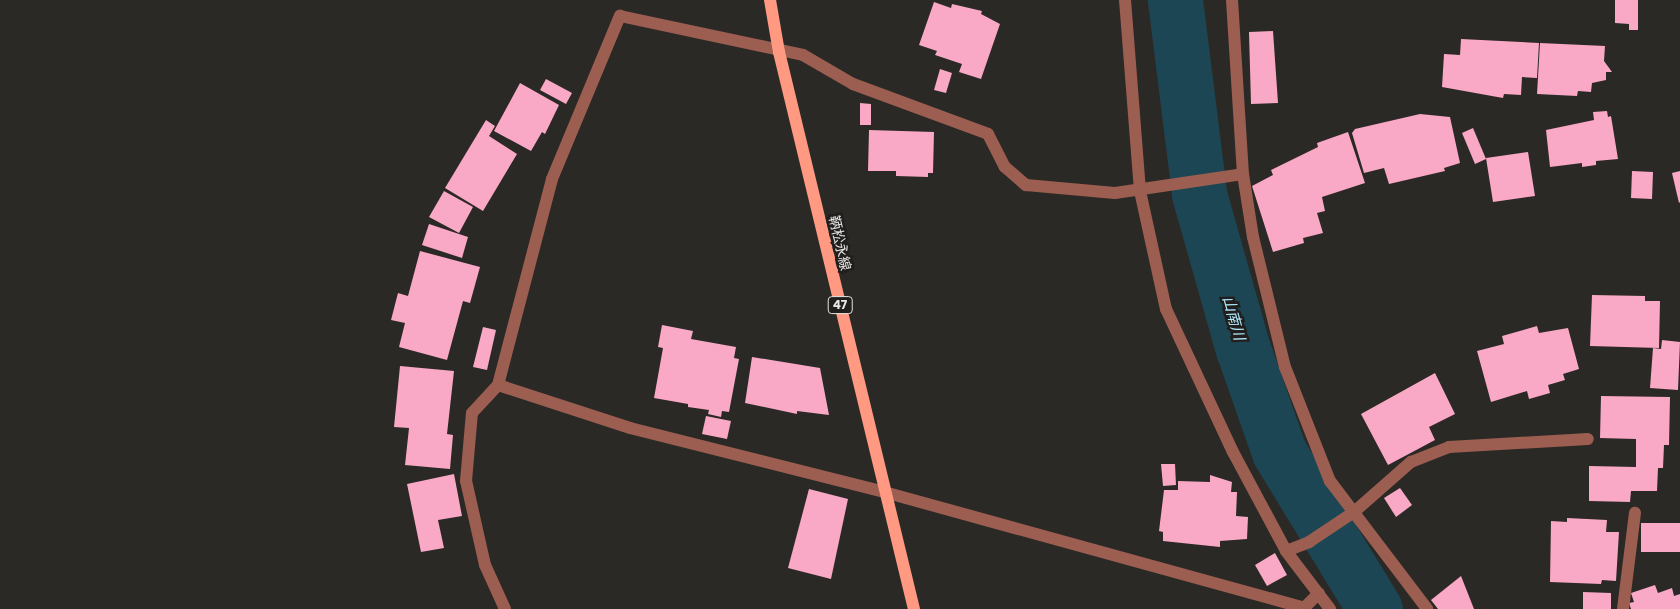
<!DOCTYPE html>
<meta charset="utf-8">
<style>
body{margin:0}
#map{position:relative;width:1680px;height:609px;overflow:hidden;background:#2b2926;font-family:Poppins,"Noto Sans JP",sans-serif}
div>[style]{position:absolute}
.river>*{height:55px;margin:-27.5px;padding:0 27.5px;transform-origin:27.5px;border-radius:27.5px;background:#1d4654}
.building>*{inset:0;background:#f9a8c6}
.minor>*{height:12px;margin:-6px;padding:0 6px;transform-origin:6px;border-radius:6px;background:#9c5e50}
.major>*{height:12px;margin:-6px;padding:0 6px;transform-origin:6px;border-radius:6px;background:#ff9982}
span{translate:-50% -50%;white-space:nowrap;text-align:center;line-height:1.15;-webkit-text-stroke:5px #211f1d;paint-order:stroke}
.shield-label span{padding:1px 4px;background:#211f1d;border:1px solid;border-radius:4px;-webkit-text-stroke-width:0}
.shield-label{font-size:12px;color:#e8e6e4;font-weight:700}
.street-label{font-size:14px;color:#e8e6e4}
.water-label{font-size:15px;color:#b2eafe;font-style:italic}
</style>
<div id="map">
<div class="river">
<i style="left:1175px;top:0;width:195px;rotate:82.9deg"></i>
<i style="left:1199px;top:194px;width:161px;rotate:74.2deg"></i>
<i style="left:1243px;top:349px;width:109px;rotate:70.7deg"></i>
<i style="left:1279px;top:452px;width:184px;rotate:58.6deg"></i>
</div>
<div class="building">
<i style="clip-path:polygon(1615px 0,1638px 0,1638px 30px,1629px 30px,1629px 24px,1615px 23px)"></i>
<i style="clip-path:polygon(934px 2px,951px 8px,952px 4px,982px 11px,981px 14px,1000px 24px,981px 79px,959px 72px,962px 64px,935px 55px,937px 51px,919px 45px)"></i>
<i style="clip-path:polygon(1273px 31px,1278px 103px,1251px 104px,1249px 32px)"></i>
<i style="clip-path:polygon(1461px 39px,1539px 43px,1537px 78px,1522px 77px,1521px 95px,1504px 94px,1503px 98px,1442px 87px,1444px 54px,1460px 55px)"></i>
<i style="clip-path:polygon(1540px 43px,1605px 46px,1604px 61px,1612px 72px,1606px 72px,1606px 80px,1592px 83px,1591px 92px,1578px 91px,1577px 96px,1537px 94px)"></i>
<i style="clip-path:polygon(940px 69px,952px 73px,946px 93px,934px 90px)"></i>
<i style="clip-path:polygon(546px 79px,572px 93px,566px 104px,540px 90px)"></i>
<i style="clip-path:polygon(520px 83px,559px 105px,545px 134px,542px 132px,531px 151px,494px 131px)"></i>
<i style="clip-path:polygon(860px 103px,871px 104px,871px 125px,860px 125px)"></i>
<i style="clip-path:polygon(1607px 111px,1608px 117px,1611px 116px,1618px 159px,1596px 161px,1596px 165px,1582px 167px,1582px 163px,1550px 167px,1546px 130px,1594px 120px,1593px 112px)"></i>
<i style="clip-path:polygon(1420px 114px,1450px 117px,1460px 163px,1444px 168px,1445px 171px,1389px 184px,1384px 168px,1364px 173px,1352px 133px,1355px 129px)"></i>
<i style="clip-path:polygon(486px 120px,495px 126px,489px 136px,517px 154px,483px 211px,445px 188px)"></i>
<i style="clip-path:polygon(1473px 128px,1486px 159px,1475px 164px,1462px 133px)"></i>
<i style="clip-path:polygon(869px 130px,934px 132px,933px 173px,928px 173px,928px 177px,896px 176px,896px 171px,868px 171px)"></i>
<i style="clip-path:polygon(1348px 132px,1365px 183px,1322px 197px,1325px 211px,1317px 213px,1323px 233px,1303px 238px,1304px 243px,1273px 252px,1252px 186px,1273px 175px,1271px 170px,1318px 147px,1317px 143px)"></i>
<i style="clip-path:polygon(1528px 152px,1535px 196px,1493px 202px,1486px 158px)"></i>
<i style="clip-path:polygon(1632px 171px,1653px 172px,1652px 199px,1631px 198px)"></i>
<i style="clip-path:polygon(1680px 171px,1680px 202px,1679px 203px,1672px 173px)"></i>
<i style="clip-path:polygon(444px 191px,473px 207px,459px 233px,429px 217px)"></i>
<i style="clip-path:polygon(429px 224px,468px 237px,462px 258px,422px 245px)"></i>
<i style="clip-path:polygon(420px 251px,480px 267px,470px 303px,463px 301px,447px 360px,399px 347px,405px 323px,391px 320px,398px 293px,408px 296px)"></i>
<i style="clip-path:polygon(1592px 295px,1645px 296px,1645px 301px,1660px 301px,1659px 348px,1590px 346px)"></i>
<i style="clip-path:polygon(662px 325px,693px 331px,691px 339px,736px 347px,734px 358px,739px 359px,729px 412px,722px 411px,721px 417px,708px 414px,709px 410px,688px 407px,688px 404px,654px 398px,663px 348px,658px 347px)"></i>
<i style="clip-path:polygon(1537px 326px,1539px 333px,1568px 328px,1579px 369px,1563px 374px,1565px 380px,1548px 385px,1550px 393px,1529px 399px,1527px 391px,1491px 402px,1477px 351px,1504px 344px,1502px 336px)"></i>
<i style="clip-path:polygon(483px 327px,496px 330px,487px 370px,473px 367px)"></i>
<i style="clip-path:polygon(1662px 340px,1680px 342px,1678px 390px,1650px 388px,1653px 348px,1661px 349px)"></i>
<i style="clip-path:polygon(752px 357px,820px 368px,829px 415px,797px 411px,797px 414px,745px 403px)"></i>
<i style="clip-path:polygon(400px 366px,454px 371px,447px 434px,453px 435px,450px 469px,405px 465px,409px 428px,394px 427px)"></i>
<i style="clip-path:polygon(1435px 373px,1455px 414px,1429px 427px,1435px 440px,1388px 465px,1361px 414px)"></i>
<i style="clip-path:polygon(1601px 396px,1670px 397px,1669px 445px,1664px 445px,1663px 468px,1658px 468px,1657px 491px,1631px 491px,1630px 502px,1589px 501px,1589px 466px,1636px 467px,1636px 439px,1600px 438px)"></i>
<i style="clip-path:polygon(706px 416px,731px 421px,727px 439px,702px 434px)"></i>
<i style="clip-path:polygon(1161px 464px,1175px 464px,1176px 485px,1163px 486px)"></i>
<i style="clip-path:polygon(454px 474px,462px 516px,438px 520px,444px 548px,421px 552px,407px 484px)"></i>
<i style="clip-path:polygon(1210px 475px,1232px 482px,1231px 492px,1237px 492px,1236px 516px,1248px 517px,1247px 539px,1220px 541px,1220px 547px,1163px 541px,1163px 532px,1159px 531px,1164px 490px,1178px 490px,1178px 481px,1210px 482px)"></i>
<i style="clip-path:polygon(1400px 488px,1412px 505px,1396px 517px,1384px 498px)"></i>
<i style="clip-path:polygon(809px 489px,848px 499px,831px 579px,788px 568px)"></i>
<i style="clip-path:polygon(1567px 518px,1607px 520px,1606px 532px,1619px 532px,1616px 581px,1602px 580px,1601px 584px,1550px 582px,1551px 521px,1567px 522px)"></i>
<i style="clip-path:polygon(1641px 523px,1680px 523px,1680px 552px,1641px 552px)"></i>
<i style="clip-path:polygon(1275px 553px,1287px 575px,1267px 586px,1255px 565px)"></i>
<i style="clip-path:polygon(1461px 576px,1474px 609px,1438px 609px,1431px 600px)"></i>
<i style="clip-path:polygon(1655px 585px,1658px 593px,1672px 588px,1674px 596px,1680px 594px,1680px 609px,1631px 609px,1629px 603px,1634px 602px,1631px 593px)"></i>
<i style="clip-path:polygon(1583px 592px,1611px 593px,1611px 609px,1583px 609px)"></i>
</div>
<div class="minor">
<i style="left:1125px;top:0;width:192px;rotate:85.5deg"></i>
<i style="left:1140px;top:191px;width:121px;rotate:77.6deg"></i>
<i style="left:1166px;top:309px;width:158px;rotate:64.9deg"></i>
<i style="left:1233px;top:452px;width:112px;rotate:61.8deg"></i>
<i style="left:1286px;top:551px;width:73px;rotate:52.8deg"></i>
<i style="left:1232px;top:0;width:174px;rotate:86.4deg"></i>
<i style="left:1243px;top:174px;width:64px;rotate:81deg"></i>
<i style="left:1253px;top:237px;width:134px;rotate:76.2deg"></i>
<i style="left:1285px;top:367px;width:123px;rotate:68.5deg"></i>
<i style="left:1330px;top:481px;width:161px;rotate:52.8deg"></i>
<i style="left:498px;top:385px;width:139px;rotate:18deg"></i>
<i style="left:630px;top:428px;width:262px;rotate:14.1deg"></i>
<i style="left:884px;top:492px;width:436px;rotate:15.4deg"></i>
<i style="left:1304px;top:608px;width:21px;rotate:-45deg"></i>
<i style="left:1286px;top:551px;width:25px;rotate:-21deg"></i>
<i style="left:1309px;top:542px;width:54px;rotate:-33.7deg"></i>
<i style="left:1354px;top:512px;width:76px;rotate:-41.3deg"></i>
<i style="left:1411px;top:462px;width:41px;rotate:-21.5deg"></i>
<i style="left:1449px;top:447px;width:139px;rotate:-3.3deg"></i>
<i style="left:505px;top:609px;width:48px;rotate:-114.4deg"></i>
<i style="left:485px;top:565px;width:86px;rotate:-102.7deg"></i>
<i style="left:466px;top:481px;width:68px;rotate:-85deg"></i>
<i style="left:472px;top:413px;width:38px;rotate:-47deg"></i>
<i style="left:498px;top:385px;width:213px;rotate:-75.3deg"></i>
<i style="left:552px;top:179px;width:177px;rotate:-67.4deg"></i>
<i style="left:620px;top:16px;width:187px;rotate:12deg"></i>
<i style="left:803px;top:55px;width:58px;rotate:30.1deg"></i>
<i style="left:853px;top:84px;width:144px;rotate:20.3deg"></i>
<i style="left:988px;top:134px;width:37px;rotate:63deg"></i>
<i style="left:1005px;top:167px;width:28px;rotate:41deg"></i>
<i style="left:1026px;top:185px;width:89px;rotate:5.1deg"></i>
<i style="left:1115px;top:193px;width:129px;rotate:-8.4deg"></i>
<i style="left:1623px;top:609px;width:97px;rotate:-82.9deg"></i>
</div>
<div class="major">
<i style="left:770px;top:0;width:53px;rotate:80.2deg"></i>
<i style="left:779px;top:52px;width:573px;rotate:76.38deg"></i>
</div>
<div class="shield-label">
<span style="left:840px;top:305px">47</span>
</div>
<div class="street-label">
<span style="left:840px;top:243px;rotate:77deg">鞆松永線</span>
</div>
<div class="water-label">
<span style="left:1234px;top:318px;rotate:74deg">山南川</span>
</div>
</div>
